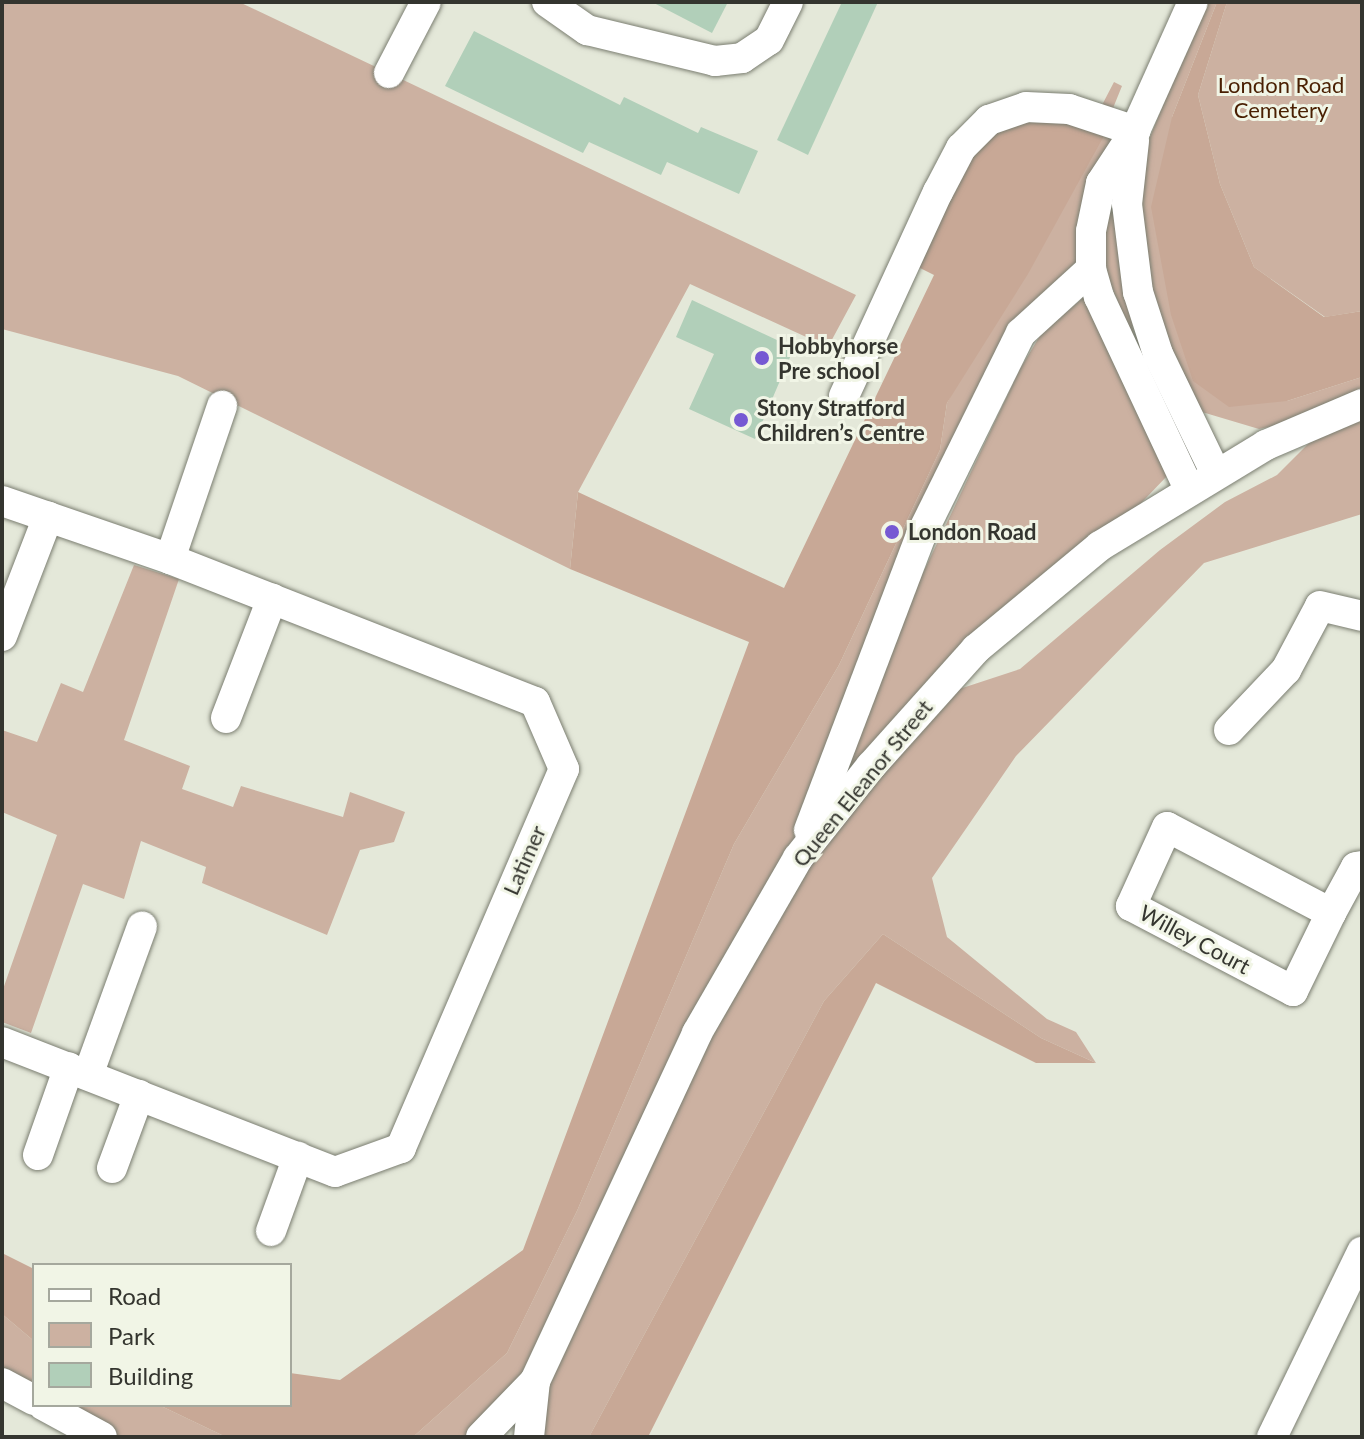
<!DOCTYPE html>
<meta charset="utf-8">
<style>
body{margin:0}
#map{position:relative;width:1364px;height:1439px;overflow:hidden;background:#e4e8d9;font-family:Lato,sans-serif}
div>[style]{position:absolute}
.green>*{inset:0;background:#ccb1a1}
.forest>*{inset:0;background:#c8a896}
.building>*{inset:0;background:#b1cfb9}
.roads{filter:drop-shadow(0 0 2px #7b7e71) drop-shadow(0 0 2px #7b7e71)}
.minor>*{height:30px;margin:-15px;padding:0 15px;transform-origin:15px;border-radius:15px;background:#fff}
.dots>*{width:22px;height:22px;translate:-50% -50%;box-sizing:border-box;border:4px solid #f1f5e6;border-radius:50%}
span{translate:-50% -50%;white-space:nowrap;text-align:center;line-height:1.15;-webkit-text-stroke:6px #f1f5e6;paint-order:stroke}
.park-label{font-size:22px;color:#491f02}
.poi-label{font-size:22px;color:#34352f;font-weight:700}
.left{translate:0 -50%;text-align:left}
.street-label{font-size:22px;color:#34352f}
.frame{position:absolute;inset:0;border:4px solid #34352f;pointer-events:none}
.legend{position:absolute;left:32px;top:1263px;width:260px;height:144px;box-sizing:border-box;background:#f1f5e6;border:2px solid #a5a89d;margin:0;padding:10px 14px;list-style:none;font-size:24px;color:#34352f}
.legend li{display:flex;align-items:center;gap:16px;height:40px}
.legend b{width:40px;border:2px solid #a5a89d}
</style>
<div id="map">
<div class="green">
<i style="clip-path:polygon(2px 2px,239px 2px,856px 295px,828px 347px,690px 284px,578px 492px,570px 569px,178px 376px,2px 329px)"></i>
<i style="clip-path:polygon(1205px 2px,1217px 2px,1172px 117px,1287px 401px,1362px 377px,1362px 514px,1204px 563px,1016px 756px,932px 878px,947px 937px,1047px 1019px,1076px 1032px,1096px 1063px,1041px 1038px,883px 934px,824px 1001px,589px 1437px,529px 1437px,535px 1383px,481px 1437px,413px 1437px,507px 1353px,577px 1211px,734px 844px,839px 665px,940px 450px,947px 403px,1114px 82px,1122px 86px,1111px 113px,1134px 342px,1101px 260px,1019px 324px,892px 638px,1020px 369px,1041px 334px,1084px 297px,1168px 475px,1100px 546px,932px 698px,1020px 669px,1160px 550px,1225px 502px,1277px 475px,1341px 411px,1259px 429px,1202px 412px,1172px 361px,1150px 290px,1141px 230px,1143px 173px,1150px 137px)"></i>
<i style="clip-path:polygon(1227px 2px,1362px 2px,1362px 311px,1325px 317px,1254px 267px,1220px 184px,1198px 95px)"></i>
<i style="clip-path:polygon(134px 565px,179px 579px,124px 740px,190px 766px,182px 789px,233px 807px,241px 786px,343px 817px,350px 792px,405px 812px,394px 842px,360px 850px,327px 935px,202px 883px,206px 867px,141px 841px,124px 899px,83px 884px,31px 1033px,2px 1022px,2px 992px,57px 835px,2px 812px,2px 730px,37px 742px,61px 683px,83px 692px)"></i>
<i style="clip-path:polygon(2px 1314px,34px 1341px,34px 1400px,2px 1383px)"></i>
<i style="clip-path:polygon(43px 1405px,159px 1405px,226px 1437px,102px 1437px)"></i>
</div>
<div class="forest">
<i style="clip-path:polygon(1217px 2px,1227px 2px,1198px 95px,1220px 184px,1254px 267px,1324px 317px,1362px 311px,1362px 377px,1287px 401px,1229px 407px,1193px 381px,1171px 315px,1151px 207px,1172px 117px)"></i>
<i style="clip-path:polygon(989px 120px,1111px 123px,1028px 274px,947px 403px,940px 450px,839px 665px,734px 844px,577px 1211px,507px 1353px,413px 1437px,226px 1437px,159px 1405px,290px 1405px,290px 1373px,340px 1380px,523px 1250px,749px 642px,570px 569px,578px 492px,784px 588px,934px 275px,906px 261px)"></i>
<i style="clip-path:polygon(883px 934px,1041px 1038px,1096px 1063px,1036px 1063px,876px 983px,648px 1437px,589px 1437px,824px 1001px)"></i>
<i style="clip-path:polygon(2px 1253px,34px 1269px,34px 1341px,2px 1314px)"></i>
</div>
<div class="building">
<i style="clip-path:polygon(652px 2px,728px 2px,712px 33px)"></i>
<i style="clip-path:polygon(842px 2px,878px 2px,808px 155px,777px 140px)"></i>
<i style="clip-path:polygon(474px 31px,620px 105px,624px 97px,698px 133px,701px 127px,758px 151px,739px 194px,667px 162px,661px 175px,589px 142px,583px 153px,445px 86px)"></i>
<i style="clip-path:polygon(692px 300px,794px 348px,755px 439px,689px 409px,714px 354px,676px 337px)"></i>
</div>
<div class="roads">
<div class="minor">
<i style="left:547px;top:2px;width:49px;rotate:35deg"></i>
<i style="left:587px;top:30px;width:132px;rotate:13.6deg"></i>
<i style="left:715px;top:61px;width:27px;rotate:-6deg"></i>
<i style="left:742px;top:58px;width:32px;rotate:-34deg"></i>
<i style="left:769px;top:40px;width:42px;rotate:-63.4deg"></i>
<i style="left:389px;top:73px;width:80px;rotate:-62.5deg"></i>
<i style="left:1134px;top:141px;width:63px;rotate:96.3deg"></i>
<i style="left:1127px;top:204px;width:89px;rotate:82.9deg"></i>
<i style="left:1138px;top:292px;width:65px;rotate:72.1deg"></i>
<i style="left:1158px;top:354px;width:133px;rotate:64.2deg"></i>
<i style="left:844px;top:396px;width:225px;rotate:-65.3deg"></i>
<i style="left:938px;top:192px;width:50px;rotate:-62.4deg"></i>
<i style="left:961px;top:148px;width:40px;rotate:-45deg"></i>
<i style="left:989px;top:120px;width:39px;rotate:-19deg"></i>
<i style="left:1026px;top:107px;width:43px;rotate:2.7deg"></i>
<i style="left:1069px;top:109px;width:70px;rotate:18.4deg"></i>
<i style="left:1189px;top:489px;width:212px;rotate:-115.1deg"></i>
<i style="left:1099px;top:297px;width:29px;rotate:-106deg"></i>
<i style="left:1091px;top:269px;width:38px;rotate:-90deg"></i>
<i style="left:1091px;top:231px;width:49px;rotate:-78.2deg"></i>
<i style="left:1101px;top:183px;width:62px;rotate:-56.8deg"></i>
<i style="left:1135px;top:131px;width:141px;rotate:-65.8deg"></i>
<i style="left:2px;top:501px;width:178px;rotate:19deg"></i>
<i style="left:170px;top:559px;width:392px;rotate:21.4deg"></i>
<i style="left:535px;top:702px;width:73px;rotate:66.6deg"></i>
<i style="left:564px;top:769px;width:413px;rotate:113.3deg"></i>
<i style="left:401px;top:1148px;width:70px;rotate:160deg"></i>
<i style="left:335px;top:1172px;width:357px;rotate:-158.7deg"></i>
<i style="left:170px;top:559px;width:162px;rotate:-71.2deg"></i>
<i style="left:2px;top:636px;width:128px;rotate:-68.9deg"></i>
<i style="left:226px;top:718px;width:128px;rotate:-68.9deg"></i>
<i style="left:1229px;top:730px;width:83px;rotate:-46.5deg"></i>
<i style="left:1286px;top:670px;width:72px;rotate:-62deg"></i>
<i style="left:1320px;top:606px;width:43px;rotate:13.4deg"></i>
<i style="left:809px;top:830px;width:316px;rotate:-69.2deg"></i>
<i style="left:921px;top:535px;width:225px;rotate:-63.7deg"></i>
<i style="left:1021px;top:333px;width:95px;rotate:-42.4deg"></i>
<i style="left:1331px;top:913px;width:185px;rotate:-152.3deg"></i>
<i style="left:1167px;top:827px;width:87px;rotate:114.5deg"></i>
<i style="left:1131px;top:906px;width:183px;rotate:27.7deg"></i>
<i style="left:1293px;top:991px;width:87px;rotate:-64deg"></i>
<i style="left:1331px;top:913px;width:52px;rotate:-61.5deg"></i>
<i style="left:1356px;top:867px;width:6px;rotate:-9deg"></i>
<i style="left:88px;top:1075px;width:158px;rotate:-70deg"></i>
<i style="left:38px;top:1155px;width:93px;rotate:-70.6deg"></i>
<i style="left:112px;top:1168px;width:78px;rotate:-69.7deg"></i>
<i style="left:271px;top:1231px;width:79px;rotate:-70deg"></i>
<i style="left:2px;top:1383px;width:36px;rotate:28deg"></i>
<i style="left:43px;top:1405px;width:67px;rotate:28.5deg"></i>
<i style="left:481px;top:1437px;width:78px;rotate:-46deg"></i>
<i style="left:529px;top:1437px;width:56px;rotate:-83.9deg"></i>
<i style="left:535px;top:1381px;width:384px;rotate:-65deg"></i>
<i style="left:697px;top:1033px;width:202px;rotate:-60deg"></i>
<i style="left:798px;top:858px;width:117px;rotate:-51.6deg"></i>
<i style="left:871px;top:766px;width:157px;rotate:-48.1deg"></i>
<i style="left:976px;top:649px;width:161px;rotate:-39.7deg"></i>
<i style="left:1100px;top:546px;width:194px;rotate:-31.3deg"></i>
<i style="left:1266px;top:445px;width:104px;rotate:-23.1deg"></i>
<i style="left:1272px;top:1437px;width:206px;rotate:-64.1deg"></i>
</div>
</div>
<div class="dots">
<i style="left:762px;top:358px;background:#7659d3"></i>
<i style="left:741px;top:420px;background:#7659d3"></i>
<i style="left:892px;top:532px;background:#7659d3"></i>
</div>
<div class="park-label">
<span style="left:1281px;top:97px">London Road<br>Cemetery</span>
</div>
<div class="poi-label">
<span class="left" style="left:778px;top:358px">Hobbyhorse<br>Pre school</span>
<span class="left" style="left:757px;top:420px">Stony Stratford<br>Children’s Centre</span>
<span class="left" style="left:908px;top:532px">London Road</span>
</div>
<div class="street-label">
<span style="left:862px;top:783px;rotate:-51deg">Queen Eleanor Street</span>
<span style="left:524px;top:860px;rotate:-66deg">Latimer</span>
<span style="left:1195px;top:939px;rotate:28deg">Willey Court</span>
</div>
<div class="frame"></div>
<ul class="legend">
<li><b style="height:10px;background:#fff"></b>Road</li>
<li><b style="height:22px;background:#ccb1a1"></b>Park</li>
<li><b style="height:22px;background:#b1cfb9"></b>Building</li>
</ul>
</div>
